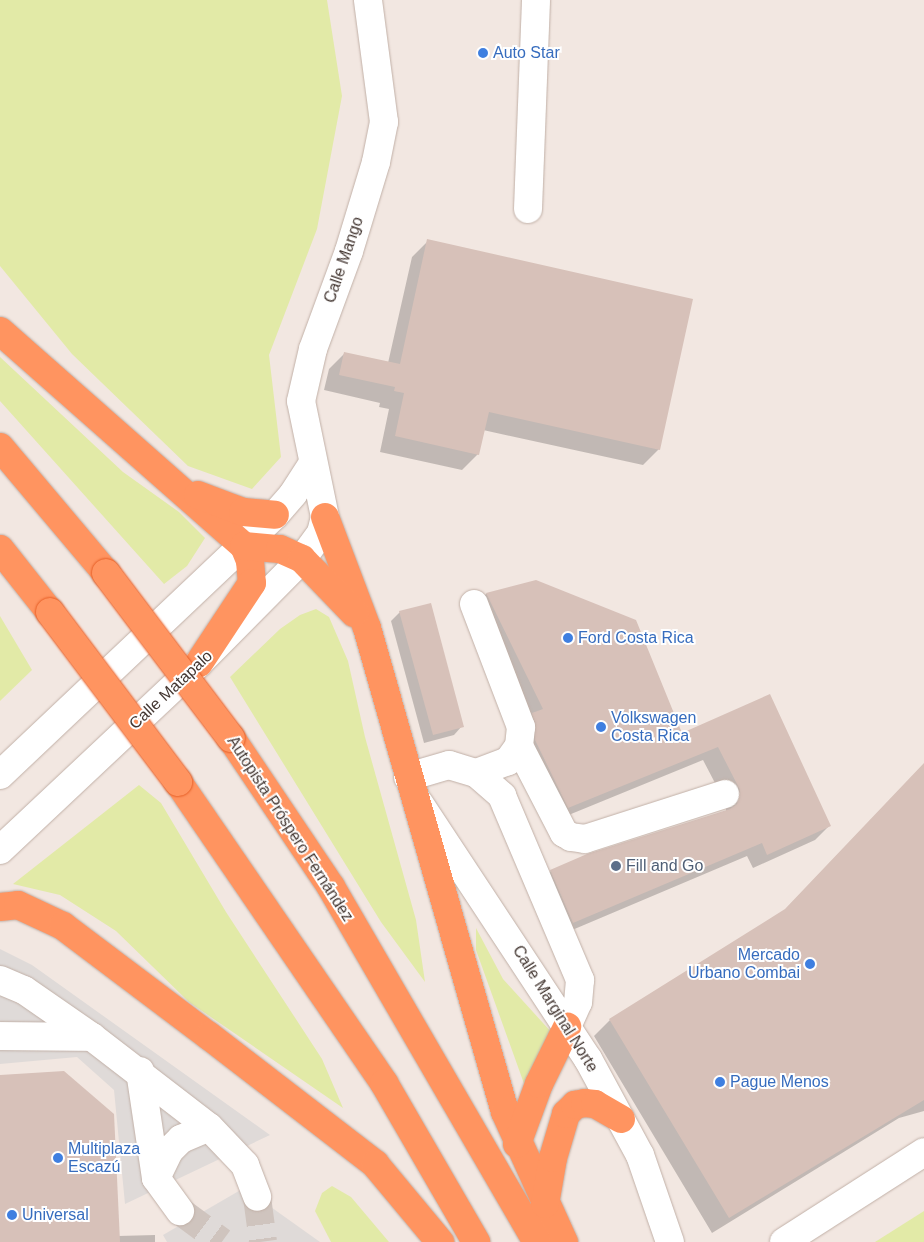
<!DOCTYPE html>
<meta charset="utf-8">
<style>
body{margin:0}
#map{position:relative;width:924px;height:1242px;overflow:hidden;background:#f2e7e1;font-family:Helvetica,sans-serif}
div>[style]{position:absolute}
.green>*{inset:0;background:#e2eaa7}
.parking>*{inset:0;background:#dfdad8}
.shadow>*{inset:0;background:#0003}
.building>*{inset:0;background:#d7c1b9}
.minor-tunnel>*{height:28px;margin-top:-14px;transform-origin:0;background:repeating-linear-gradient(90deg,#cfc4be 0 28px,transparent 0 42px)}
.roads{filter:drop-shadow(0 0 1px #c1b0a7) drop-shadow(0 0 1px #c1b0a7)}
.minor>*{height:28px;margin:-14px;padding:0 14px;transform-origin:14px;border-radius:14px;background:#fff}
.highway>*{height:28px;margin:-14px;padding:0 14px;transform-origin:14px;border-radius:14px;background:#ff9460}
.bridges{filter:drop-shadow(0 0 1px #e75f27) drop-shadow(0 0 1px #e75f27)}
.highway-bridge>*{height:28px;margin:-14px;padding:0 14px;transform-origin:14px;border-radius:14px;background:#ff9460}
.dots>*{width:14px;height:14px;translate:-50% -50%;box-sizing:border-box;border:2px solid #fff;border-radius:50%}
span{translate:-50% -50%;white-space:nowrap;text-align:center;line-height:1.15;-webkit-text-stroke:4px #fff;paint-order:stroke}
.shop-label{font-size:16px;color:#366cbe}
.left{translate:0 -50%;text-align:left}
.right{translate:-100% -50%;text-align:right}
.street-label{font-size:16px;color:#443732}
.service-label{font-size:16px;color:#4e5e75}
</style>
<div id="map">
<div class="green">
<i style="clip-path:polygon(0 0,327px 0,342px 96px,317px 229px,269px 355px,281px 457px,252px 489px,188px 466px,72px 354px,0 266px)"></i>
<i style="clip-path:polygon(0 357px,123px 472px,179px 512px,205px 538px,187px 566px,164px 584px,0 401px)"></i>
<i style="clip-path:polygon(316px 609px,329px 617px,348px 661px,365px 737px,416px 920px,425px 982px,381px 922px,230px 677px,280px 629px,300px 615px)"></i>
<i style="clip-path:polygon(0 616px,32px 670px,0 701px)"></i>
<i style="clip-path:polygon(139px 785px,161px 803px,226px 912px,322px 1059px,343px 1108px,189px 1002px,116px 931px,60px 895px,13px 884px)"></i>
<i style="clip-path:polygon(476px 928px,503px 979px,553px 1034px,527px 1092px,476px 950px)"></i>
<i style="clip-path:polygon(332px 1186px,351px 1197px,389px 1242px,331px 1242px,315px 1211px,322px 1193px)"></i>
<i style="clip-path:polygon(924px 1211px,924px 1242px,875px 1242px)"></i>
</div>
<div class="parking">
<i style="clip-path:polygon(0 949px,32px 965px,270px 1135px,125px 1204px,114px 1090px,77px 1057px,0 1064px)"></i>
<i style="clip-path:polygon(244px 1188px,320px 1242px,167px 1242px,163px 1235px)"></i>
</div>
<div class="shadow">
<i style="clip-path:polygon(428px 241px,659px 449px,643px 465px,483px 430px,478px 454px,462px 470px,380px 452px,389px 409px,379px 407px,380px 403px,324px 390px,329px 369px,345px 353px,388px 363px,412px 257px)"></i>
<i style="clip-path:polygon(535px 581px,682px 735px,770px 696px,829px 826px,815px 840px,753px 868px,747px 856px,558px 936px,536px 885px,551px 871px,726px 811px,726px 804px,703px 760px,554px 821px,472px 608px,486px 594px)"></i>
<i style="clip-path:polygon(400px 612px,462px 726px,454px 735px,424px 743px,391px 621px)"></i>
<i style="clip-path:polygon(924px 764px,924px 1111px,899px 1118px,712px 1233px,594px 1036px,610px 1020px,783px 912px)"></i>
<i style="clip-path:polygon(0 1076px,118px 1236px,155px 1235px,155px 1242px,0 1242px)"></i>
</div>
<div class="building">
<i style="clip-path:polygon(427px 239px,693px 299px,660px 450px,489px 412px,479px 455px,395px 436px,404px 393px,394px 391px,395px 387px,339px 375px,344px 352px,400px 364px)"></i>
<i style="clip-path:polygon(536px 580px,636px 620px,682px 733px,770px 694px,831px 826px,767px 855px,762px 843px,573px 923px,550px 870px,587px 854px,730px 809px,737px 804px,740px 790px,718px 747px,568px 808px,535px 740px,532px 713px,543px 709px,486px 593px)"></i>
<i style="clip-path:polygon(431px 603px,464px 727px,433px 735px,399px 611px)"></i>
<i style="clip-path:polygon(924px 763px,924px 1100px,729px 1218px,609px 1019px,785px 909px)"></i>
<i style="clip-path:polygon(64px 1071px,114px 1114px,120px 1242px,0 1242px,0 1075px)"></i>
</div>
<div class="minor-tunnel">
<i style="left:257px;top:1197px;width:45px;rotate:82.4deg"></i>
<i style="left:180px;top:1211px;width:52px;rotate:36.4deg"></i>
</div>
<div class="roads">
<div class="minor">
<i style="left:528px;top:209px;width:209px;rotate:-87.8deg"></i>
<i style="left:474px;top:604px;width:132px;rotate:69.1deg"></i>
<i style="left:521px;top:727px;width:19px;rotate:96deg"></i>
<i style="left:519px;top:746px;width:19px;rotate:126deg"></i>
<i style="left:508px;top:761px;width:34px;rotate:159deg"></i>
<i style="left:519px;top:746px;width:98px;rotate:62.7deg"></i>
<i style="left:564px;top:833px;width:8px;rotate:30deg"></i>
<i style="left:571px;top:837px;width:14px;rotate:8deg"></i>
<i style="left:585px;top:839px;width:147px;rotate:-17.8deg"></i>
<i style="left:0;top:775px;width:378px;rotate:-43.4deg"></i>
<i style="left:275px;top:515px;width:28px;rotate:-49deg"></i>
<i style="left:293px;top:494px;width:37px;rotate:-57deg"></i>
<i style="left:408px;top:777px;width:43px;rotate:-16.3deg"></i>
<i style="left:449px;top:765px;width:28px;rotate:17deg"></i>
<i style="left:476px;top:773px;width:35px;rotate:41deg"></i>
<i style="left:502px;top:796px;width:200px;rotate:67deg"></i>
<i style="left:580px;top:980px;width:22px;rotate:95deg"></i>
<i style="left:578px;top:1002px;width:27px;rotate:114deg"></i>
<i style="left:419px;top:803px;width:307px;rotate:56.6deg"></i>
<i style="left:588px;top:1059px;width:109px;rotate:61.6deg"></i>
<i style="left:640px;top:1155px;width:92px;rotate:71deg"></i>
<i style="left:0;top:850px;width:273px;rotate:-43.2deg"></i>
<i style="left:199px;top:663px;width:146px;rotate:-45.3deg"></i>
<i style="left:302px;top:559px;width:32px;rotate:-54deg"></i>
<i style="left:321px;top:533px;width:16px;rotate:-76deg"></i>
<i style="left:325px;top:517px;width:118px;rotate:-101.7deg"></i>
<i style="left:301px;top:401px;width:53px;rotate:-77deg"></i>
<i style="left:313px;top:349px;width:104px;rotate:-69.8deg"></i>
<i style="left:349px;top:251px;width:93px;rotate:-73.1deg"></i>
<i style="left:376px;top:162px;width:41px;rotate:-78.7deg"></i>
<i style="left:384px;top:122px;width:123px;rotate:-97.5deg"></i>
<i style="left:0;top:980px;width:26px;rotate:23deg"></i>
<i style="left:24px;top:990px;width:83px;rotate:34.7deg"></i>
<i style="left:92px;top:1037px;width:148px;rotate:37.6deg"></i>
<i style="left:209px;top:1127px;width:52px;rotate:46.5deg"></i>
<i style="left:245px;top:1165px;width:34px;rotate:69deg"></i>
<i style="left:0;top:1036px;width:92px;rotate:0.6deg"></i>
<i style="left:140px;top:1071px;width:108px;rotate:81.5deg"></i>
<i style="left:156px;top:1178px;width:41px;rotate:54deg"></i>
<i style="left:156px;top:1178px;width:30px;rotate:-64deg"></i>
<i style="left:169px;top:1151px;width:17px;rotate:-45deg"></i>
<i style="left:181px;top:1139px;width:30px;rotate:-23deg"></i>
<i style="left:784px;top:1242px;width:166px;rotate:-32.7deg"></i>
</div>
<div class="highway">
<i style="left:0;top:331px;width:325px;rotate:41.4deg"></i>
<i style="left:244px;top:546px;width:16px;rotate:68deg"></i>
<i style="left:250px;top:561px;width:22px;rotate:85deg"></i>
<i style="left:252px;top:583px;width:96px;rotate:123.5deg"></i>
<i style="left:0;top:447px;width:165px;rotate:49.9deg"></i>
<i style="left:198px;top:495px;width:48px;rotate:20.7deg"></i>
<i style="left:243px;top:512px;width:32px;rotate:5deg"></i>
<i style="left:325px;top:517px;width:119px;rotate:69.3deg"></i>
<i style="left:367px;top:628px;width:503px;rotate:74.09deg"></i>
<i style="left:505px;top:1112px;width:143px;rotate:65.6deg"></i>
<i style="left:244px;top:546px;width:36px;rotate:5deg"></i>
<i style="left:280px;top:549px;width:24px;rotate:24deg"></i>
<i style="left:302px;top:559px;width:75px;rotate:46.1deg"></i>
<i style="left:0;top:549px;width:80px;rotate:51.6deg"></i>
<i style="left:231px;top:738px;width:179px;rotate:56.1deg"></i>
<i style="left:331px;top:887px;width:410px;rotate:59.9deg"></i>
<i style="left:178px;top:782px;width:365px;rotate:55.6deg"></i>
<i style="left:384px;top:1083px;width:184px;rotate:59.9deg"></i>
<i style="left:0;top:907px;width:18px;rotate:-6deg"></i>
<i style="left:18px;top:905px;width:50px;rotate:25deg"></i>
<i style="left:63px;top:926px;width:183px;rotate:37deg"></i>
<i style="left:209px;top:1036px;width:210px;rotate:37.6deg"></i>
<i style="left:375px;top:1164px;width:102px;rotate:50.2deg"></i>
<i style="left:517px;top:1144px;width:64px;rotate:-69.9deg"></i>
<i style="left:539px;top:1084px;width:64px;rotate:-63.8deg"></i>
<i style="left:545px;top:1204px;width:47px;rotate:-80.1deg"></i>
<i style="left:553px;top:1158px;width:46px;rotate:-73.5deg"></i>
<i style="left:566px;top:1114px;width:13px;rotate:-45deg"></i>
<i style="left:575px;top:1105px;width:10px;rotate:-11deg"></i>
<i style="left:585px;top:1103px;width:10px;rotate:6deg"></i>
<i style="left:595px;top:1104px;width:30px;rotate:30deg"></i>
</div>
</div>
<div class="bridges">
<div class="highway-bridge">
<i style="left:106px;top:573px;width:207px;rotate:52.9deg"></i>
<i style="left:50px;top:612px;width:213px;rotate:53deg"></i>
</div>
</div>
<div class="dots">
<i style="left:483px;top:53px;background:#3f7fe0"></i>
<i style="left:568px;top:638px;background:#3f7fe0"></i>
<i style="left:601px;top:727px;background:#3f7fe0"></i>
<i style="left:616px;top:866px;background:#5c6f8a"></i>
<i style="left:810px;top:964px;background:#3f7fe0"></i>
<i style="left:720px;top:1082px;background:#3f7fe0"></i>
<i style="left:58px;top:1158px;background:#3f7fe0"></i>
<i style="left:12px;top:1215px;background:#3f7fe0"></i>
</div>
<div class="shop-label">
<span class="left" style="left:493px;top:53px">Auto Star</span>
<span class="left" style="left:578px;top:638px">Ford Costa Rica</span>
<span class="left" style="left:611px;top:727px">Volkswagen<br>Costa Rica</span>
<span class="right" style="left:800px;top:964px">Mercado<br>Urbano Combai</span>
<span class="left" style="left:730px;top:1082px">Pague Menos</span>
<span class="left" style="left:68px;top:1158px">Multiplaza<br>Escazú</span>
<span class="left" style="left:22px;top:1215px">Universal</span>
</div>
<div class="street-label">
<span style="left:344px;top:260px;rotate:-71deg">Calle Mango</span>
<span style="left:171px;top:690px;rotate:-43deg">Calle Matapalo</span>
<span style="left:290px;top:829px;rotate:57deg">Autopista Próspero Fernández</span>
<span style="left:555px;top:1009px;rotate:58deg">Calle Marginal Norte</span>
</div>
<div class="service-label">
<span class="left" style="left:626px;top:866px">Fill and Go</span>
</div>
</div>
